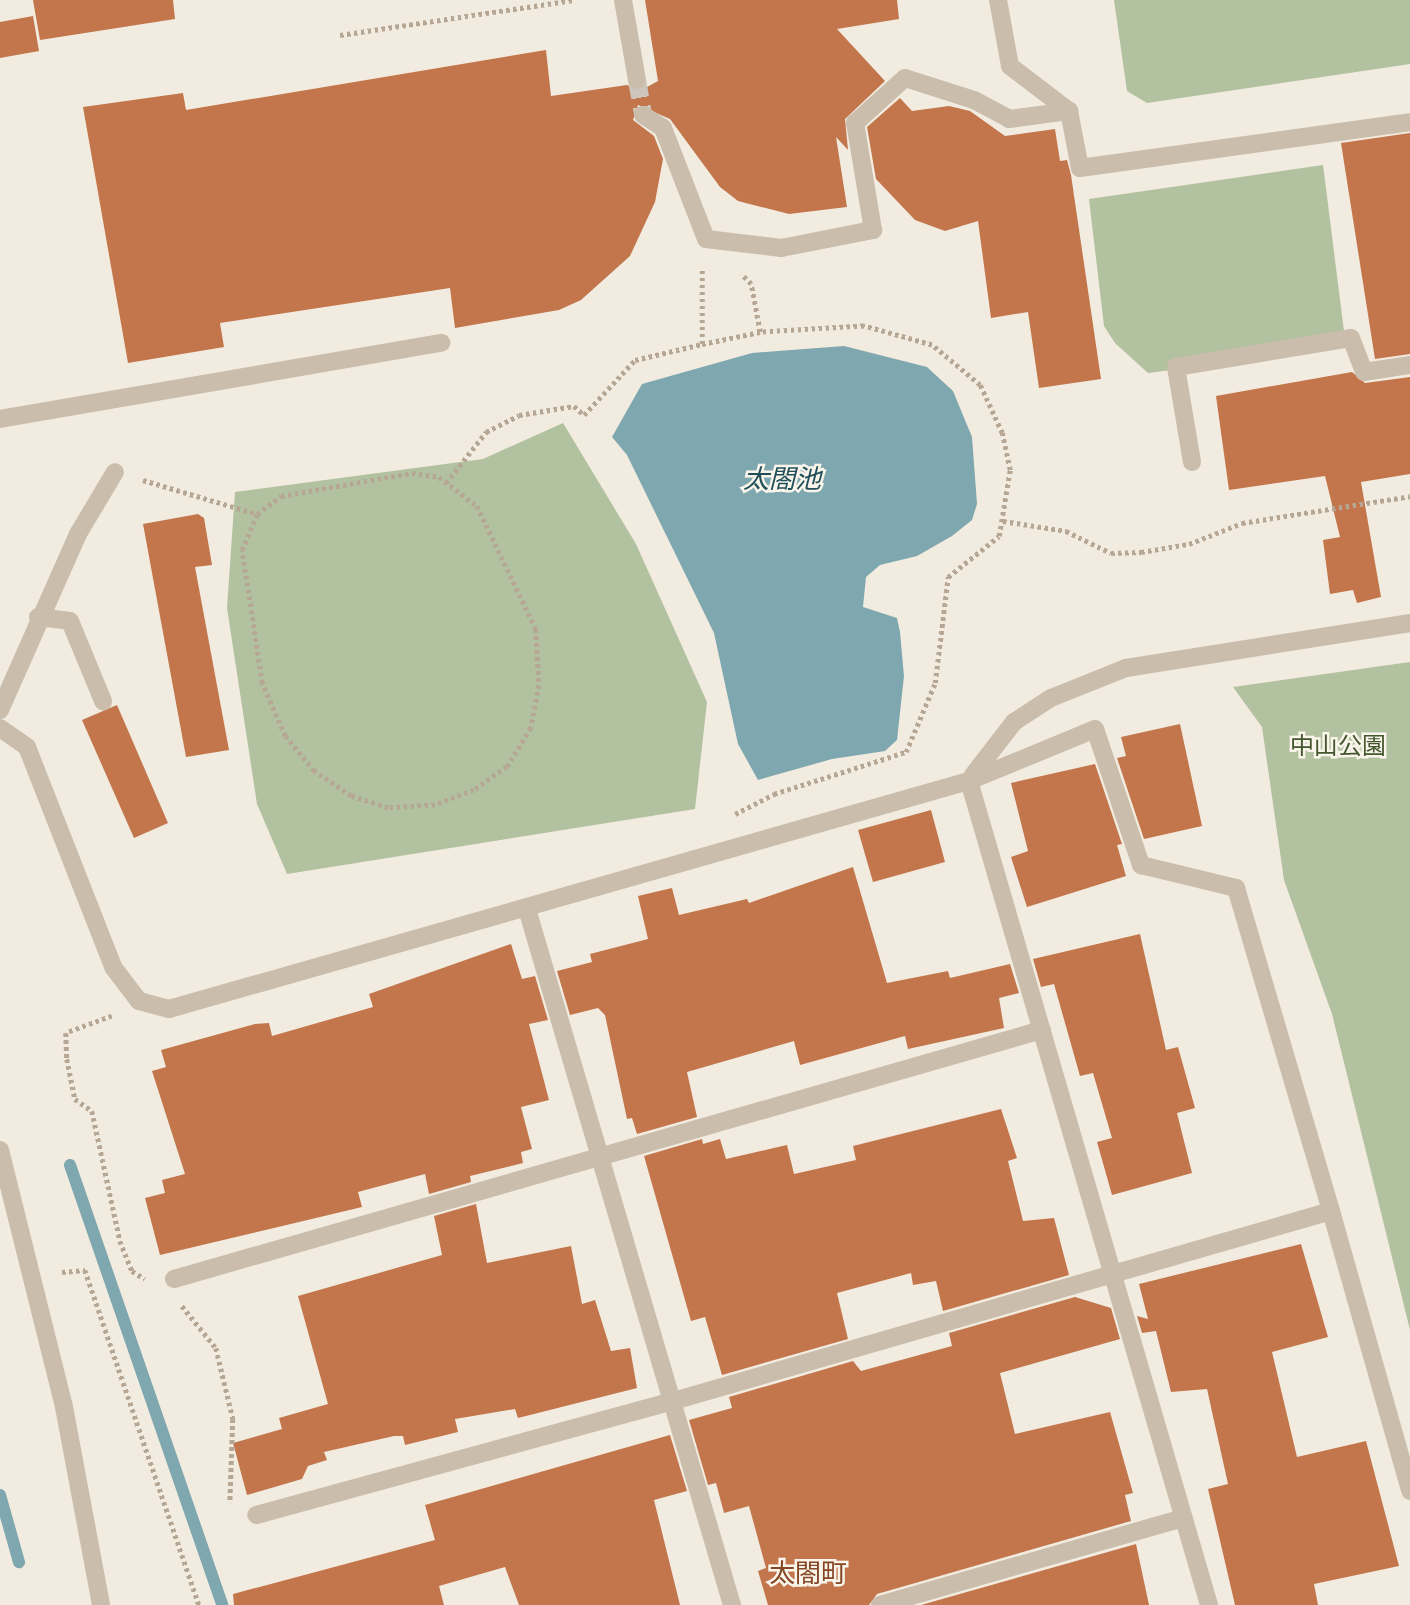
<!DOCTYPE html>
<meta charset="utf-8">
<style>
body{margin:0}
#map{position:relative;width:1410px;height:1605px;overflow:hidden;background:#f2ebdf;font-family:"PT Sans Narrow","Noto Sans JP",sans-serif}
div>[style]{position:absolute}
.green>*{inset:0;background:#b2c19f}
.water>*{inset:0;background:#7ea7af}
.stream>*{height:12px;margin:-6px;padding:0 6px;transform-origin:6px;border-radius:6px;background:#7ea7af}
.building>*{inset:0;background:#c3764c}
.pedestrian-tunnel>*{height:18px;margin-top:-9px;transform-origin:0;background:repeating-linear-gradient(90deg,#cdc6bb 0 18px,transparent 0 27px)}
.path>*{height:4.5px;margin-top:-2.25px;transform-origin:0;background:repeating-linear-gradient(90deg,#b6a795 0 3.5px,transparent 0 7px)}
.service>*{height:18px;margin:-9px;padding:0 9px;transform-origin:9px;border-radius:9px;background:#cabdab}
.pedestrian>*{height:18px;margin:-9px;padding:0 9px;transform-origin:9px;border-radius:9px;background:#cabdab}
.minor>*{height:18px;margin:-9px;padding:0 9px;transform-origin:9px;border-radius:9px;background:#cabdab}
.tertiary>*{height:18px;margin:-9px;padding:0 9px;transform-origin:9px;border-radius:9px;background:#cabdab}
span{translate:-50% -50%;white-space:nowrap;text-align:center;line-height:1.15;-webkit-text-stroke:5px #faf5eb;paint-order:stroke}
.park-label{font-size:24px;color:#43562e}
.water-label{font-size:26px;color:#204f59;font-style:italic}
.neighbourhood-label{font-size:26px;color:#854625}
</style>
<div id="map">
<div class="green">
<i style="clip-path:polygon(1114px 0,1410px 0,1410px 64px,1147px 103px,1127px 91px)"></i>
<i style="clip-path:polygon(1323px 165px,1346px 347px,1148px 373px,1115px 343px,1104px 326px,1089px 199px)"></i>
<i style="clip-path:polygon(563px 423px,636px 544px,707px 702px,695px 809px,287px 874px,257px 804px,227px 608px,235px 492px,483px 459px)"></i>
<i style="clip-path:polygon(1410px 662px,1410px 1330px,1332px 1014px,1284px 880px,1262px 727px,1233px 687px)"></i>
</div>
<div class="water">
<i style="clip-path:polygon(844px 346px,927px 367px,953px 391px,972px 437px,977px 504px,972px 520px,952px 536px,917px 556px,880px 565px,866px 577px,863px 607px,897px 618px,900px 632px,904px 676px,897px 740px,885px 751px,832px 759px,758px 780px,738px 744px,714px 633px,627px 455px,612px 437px,642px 384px,752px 353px)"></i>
</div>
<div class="stream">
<i style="left:70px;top:1165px;width:466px;rotate:70.9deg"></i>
<i style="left:0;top:1495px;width:70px;rotate:74.2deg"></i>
</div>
<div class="building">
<i style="clip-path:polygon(33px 0,173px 0,175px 19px,40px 40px)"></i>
<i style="clip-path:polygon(645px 0,897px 0,899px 19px,837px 29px,885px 81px,845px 119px,848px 150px,836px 137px,847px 207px,789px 214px,738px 201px,720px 187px,670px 119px,638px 105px,633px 120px,654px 136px,663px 159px,655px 202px,630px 256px,581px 300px,559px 310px,455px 328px,450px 288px,220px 323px,224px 347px,128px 363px,83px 107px,183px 93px,186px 110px,546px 50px,551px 96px,627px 85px,640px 91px,658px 81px)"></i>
<i style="clip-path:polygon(33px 16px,39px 51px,0 58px,0 22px)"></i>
<i style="clip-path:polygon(900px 98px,912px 111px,949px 106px,970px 111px,1005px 136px,1055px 129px,1060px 161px,1067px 160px,1071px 175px,1101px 379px,1039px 388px,1028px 312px,991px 318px,978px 221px,945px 231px,915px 220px,876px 179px,867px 127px)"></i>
<i style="clip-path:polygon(1410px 133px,1410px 354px,1375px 359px,1341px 143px)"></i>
<i style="clip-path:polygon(1352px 372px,1365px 383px,1410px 377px,1410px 474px,1361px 482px,1381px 597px,1357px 603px,1353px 590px,1330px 594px,1323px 540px,1340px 537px,1325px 476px,1229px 490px,1216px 396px)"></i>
<i style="clip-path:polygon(198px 514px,204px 518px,212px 565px,195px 567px,229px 750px,186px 757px,143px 524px)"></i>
<i style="clip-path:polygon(117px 705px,168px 823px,134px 838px,82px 720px)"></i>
<i style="clip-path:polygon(1180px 724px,1202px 826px,1144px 839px,1117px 758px,1126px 756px,1121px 737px)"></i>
<i style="clip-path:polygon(1095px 764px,1122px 844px,1117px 845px,1126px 876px,1027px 907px,1011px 857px,1028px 851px,1011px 783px)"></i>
<i style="clip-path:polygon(931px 810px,945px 862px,873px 882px,858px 830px)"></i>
<i style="clip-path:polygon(853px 867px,887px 983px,948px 971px,950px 978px,1010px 964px,1019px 993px,999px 998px,1004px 1028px,908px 1049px,905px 1036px,800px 1065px,794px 1041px,687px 1072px,697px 1117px,637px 1134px,632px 1118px,627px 1119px,605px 1015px,598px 1008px,570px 1015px,557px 971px,592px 962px,590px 954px,648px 939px,638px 896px,672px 888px,679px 915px,747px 899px,749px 903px)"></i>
<i style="clip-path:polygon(1140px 934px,1166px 1050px,1178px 1047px,1195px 1108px,1177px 1113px,1192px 1173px,1112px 1195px,1097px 1142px,1112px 1138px,1093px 1073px,1080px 1076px,1054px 984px,1041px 987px,1033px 959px)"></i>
<i style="clip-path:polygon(511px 944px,522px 979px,535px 976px,548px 1020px,529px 1024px,549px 1100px,521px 1107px,532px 1149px,521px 1152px,523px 1163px,470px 1176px,471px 1182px,429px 1194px,425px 1174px,358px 1192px,362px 1207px,160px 1255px,145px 1198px,165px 1193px,162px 1180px,185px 1174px,152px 1071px,166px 1067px,161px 1050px,255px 1024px,269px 1023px,272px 1036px,373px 1007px,369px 994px)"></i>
<i style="clip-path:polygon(1001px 1109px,1017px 1158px,1008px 1161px,1023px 1221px,1054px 1218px,1069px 1275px,943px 1311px,936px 1281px,913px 1285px,911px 1273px,837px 1293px,848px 1339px,722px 1375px,705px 1317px,691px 1321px,644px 1156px,702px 1139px,703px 1144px,720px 1139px,726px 1159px,787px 1145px,794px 1174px,856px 1160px,853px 1146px)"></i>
<i style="clip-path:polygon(476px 1204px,487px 1263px,571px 1246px,582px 1304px,595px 1300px,611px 1351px,630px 1348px,637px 1388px,518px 1418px,515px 1409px,455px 1419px,458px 1432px,405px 1445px,403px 1436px,394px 1436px,324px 1452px,327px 1460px,308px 1466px,302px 1479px,247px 1495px,233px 1443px,282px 1429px,279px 1418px,328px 1404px,298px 1296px,442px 1255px,434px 1216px)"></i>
<i style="clip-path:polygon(1301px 1244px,1328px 1337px,1272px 1352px,1297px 1457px,1366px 1441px,1399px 1566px,1314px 1584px,1318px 1605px,1235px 1605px,1208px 1489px,1228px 1484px,1207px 1389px,1171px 1392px,1156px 1331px,1142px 1333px,1137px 1316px,1148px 1319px,1139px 1284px)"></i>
<i style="clip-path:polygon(1075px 1297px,1111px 1308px,1120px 1339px,1000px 1373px,1015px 1434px,1110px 1412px,1133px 1493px,1125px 1495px,1131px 1521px,877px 1594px,869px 1605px,768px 1605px,758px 1571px,766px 1568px,749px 1506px,724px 1513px,716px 1483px,708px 1485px,689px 1420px,732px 1408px,729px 1397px,853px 1361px,861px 1371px,952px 1346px,949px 1333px)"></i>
<i style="clip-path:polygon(670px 1435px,687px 1491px,654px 1500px,680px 1605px,519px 1605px,505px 1567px,439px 1586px,444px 1605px,234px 1605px,233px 1594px,435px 1540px,425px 1505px)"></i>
<i style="clip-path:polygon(1136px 1544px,1149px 1605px,921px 1605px)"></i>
</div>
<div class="pedestrian-tunnel">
<i style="left:637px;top:80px;width:36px;rotate:80deg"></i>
</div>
<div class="path">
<i style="left:340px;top:35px;width:236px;rotate:-8.5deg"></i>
<i style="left:702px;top:344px;width:59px;rotate:-11.7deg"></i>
<i style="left:760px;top:332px;width:49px;rotate:-100.6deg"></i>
<i style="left:751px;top:284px;width:14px;rotate:-135deg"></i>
<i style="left:143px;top:480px;width:119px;rotate:16.6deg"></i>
<i style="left:257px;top:514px;width:30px;rotate:-37deg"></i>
<i style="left:281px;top:496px;width:133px;rotate:-10deg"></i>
<i style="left:412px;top:473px;width:27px;rotate:8deg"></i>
<i style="left:439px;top:477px;width:48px;rotate:37.3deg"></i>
<i style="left:477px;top:506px;width:136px;rotate:64.4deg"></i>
<i style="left:536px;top:629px;width:56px;rotate:86.9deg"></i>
<i style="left:539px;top:685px;width:44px;rotate:100.5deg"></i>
<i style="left:531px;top:728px;width:46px;rotate:121.6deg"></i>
<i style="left:507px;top:767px;width:40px;rotate:145.1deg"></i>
<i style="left:474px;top:790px;width:42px;rotate:159deg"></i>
<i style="left:435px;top:805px;width:47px;rotate:176.3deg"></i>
<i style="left:388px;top:808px;width:39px;rotate:-162deg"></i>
<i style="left:351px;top:796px;width:45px;rotate:-146deg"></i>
<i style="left:314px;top:771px;width:45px;rotate:-129.6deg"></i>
<i style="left:285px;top:736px;width:58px;rotate:-113.5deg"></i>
<i style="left:262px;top:683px;width:134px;rotate:-98.6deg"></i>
<i style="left:242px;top:550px;width:39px;rotate:-67deg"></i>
<i style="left:446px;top:483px;width:65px;rotate:-51.9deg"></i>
<i style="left:486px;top:432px;width:37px;rotate:-27deg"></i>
<i style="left:519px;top:415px;width:56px;rotate:-9.3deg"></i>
<i style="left:574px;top:406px;width:13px;rotate:42deg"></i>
<i style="left:584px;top:415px;width:75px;rotate:-47.2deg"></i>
<i style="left:635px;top:360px;width:69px;rotate:-13.4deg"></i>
<i style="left:702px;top:344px;width:77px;rotate:-90deg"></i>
<i style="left:1003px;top:521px;width:64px;rotate:9deg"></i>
<i style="left:1066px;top:531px;width:50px;rotate:26.1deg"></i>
<i style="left:1111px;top:553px;width:30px;rotate:-2deg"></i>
<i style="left:1141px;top:552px;width:49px;rotate:-9.5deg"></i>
<i style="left:1189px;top:544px;width:57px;rotate:-21.6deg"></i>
<i style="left:1242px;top:523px;width:170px;rotate:-9.1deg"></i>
<i style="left:735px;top:814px;width:44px;rotate:-27.1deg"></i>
<i style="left:774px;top:794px;width:139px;rotate:-17.7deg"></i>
<i style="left:906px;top:752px;width:75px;rotate:-67.2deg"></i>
<i style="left:935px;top:683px;width:107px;rotate:-83deg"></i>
<i style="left:948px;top:577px;width:65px;rotate:-38.8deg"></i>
<i style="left:999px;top:536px;width:67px;rotate:-80.5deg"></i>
<i style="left:1010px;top:470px;width:38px;rotate:-102deg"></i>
<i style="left:1002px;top:433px;width:53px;rotate:-114.6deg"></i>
<i style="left:980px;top:385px;width:62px;rotate:-140.2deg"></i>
<i style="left:932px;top:345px;width:71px;rotate:-164.4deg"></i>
<i style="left:864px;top:326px;width:104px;rotate:176.7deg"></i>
<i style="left:112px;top:1016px;width:49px;rotate:159.7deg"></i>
<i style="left:66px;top:1033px;width:26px;rotate:88deg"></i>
<i style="left:67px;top:1059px;width:41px;rotate:78.7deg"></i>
<i style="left:75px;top:1099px;width:21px;rotate:35deg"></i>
<i style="left:92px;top:1111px;width:133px;rotate:77.8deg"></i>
<i style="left:120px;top:1241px;width:32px;rotate:68deg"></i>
<i style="left:132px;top:1271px;width:15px;rotate:32deg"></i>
<i style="left:62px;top:1272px;width:23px;rotate:-5deg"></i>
<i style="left:85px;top:1270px;width:354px;rotate:71.2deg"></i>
<i style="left:182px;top:1306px;width:54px;rotate:51deg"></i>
<i style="left:216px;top:1348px;width:73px;rotate:76.5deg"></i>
<i style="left:233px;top:1419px;width:84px;rotate:92deg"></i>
</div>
<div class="service">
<i style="left:0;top:419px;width:448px;rotate:-9.8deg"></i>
<i style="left:38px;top:617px;width:32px;rotate:7deg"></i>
<i style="left:70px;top:621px;width:87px;rotate:67.6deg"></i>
<i style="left:0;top:710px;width:193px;rotate:-66.1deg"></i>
<i style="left:78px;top:534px;width:72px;rotate:-59.2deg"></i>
</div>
<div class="pedestrian">
<i style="left:623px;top:0;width:81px;rotate:80.1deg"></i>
<i style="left:998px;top:0;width:67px;rotate:79.7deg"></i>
<i style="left:1010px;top:66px;width:74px;rotate:37.3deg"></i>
<i style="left:643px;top:115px;width:24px;rotate:33deg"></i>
<i style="left:663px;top:128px;width:119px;rotate:68.8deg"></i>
<i style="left:706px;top:239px;width:76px;rotate:6.8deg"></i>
<i style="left:781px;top:248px;width:94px;rotate:-11.1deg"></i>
<i style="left:873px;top:230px;width:109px;rotate:-99.5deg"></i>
<i style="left:855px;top:123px;width:67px;rotate:-42deg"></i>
<i style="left:905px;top:78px;width:72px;rotate:17.7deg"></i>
<i style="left:974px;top:100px;width:40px;rotate:28deg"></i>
<i style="left:1009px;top:119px;width:61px;rotate:-7.6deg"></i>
<i style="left:1069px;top:111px;width:58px;rotate:79.1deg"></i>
<i style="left:1080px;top:168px;width:333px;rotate:-7.9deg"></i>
<i style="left:1192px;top:462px;width:96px;rotate:-99.6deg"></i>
<i style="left:1176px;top:367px;width:177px;rotate:-9.4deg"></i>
<i style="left:1351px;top:338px;width:36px;rotate:69deg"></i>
<i style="left:1364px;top:372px;width:47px;rotate:-8.7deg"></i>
</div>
<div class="minor">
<i style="left:0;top:728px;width:33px;rotate:35deg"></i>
<i style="left:27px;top:747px;width:236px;rotate:68.6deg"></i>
<i style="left:113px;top:967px;width:43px;rotate:52.6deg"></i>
<i style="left:139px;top:1001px;width:31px;rotate:15deg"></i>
<i style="left:169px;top:1009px;width:832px;rotate:-15.91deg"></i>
<i style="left:969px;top:781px;width:136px;rotate:-22.4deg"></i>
<i style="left:1095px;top:729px;width:144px;rotate:71.3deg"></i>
<i style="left:1141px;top:865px;width:98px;rotate:13.6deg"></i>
<i style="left:1236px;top:888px;width:337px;rotate:73.6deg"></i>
<i style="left:1331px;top:1211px;width:685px;rotate:163.89deg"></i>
<i style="left:673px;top:1401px;width:432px;rotate:164.7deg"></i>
<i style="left:973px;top:775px;width:67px;rotate:-52.3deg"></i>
<i style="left:1014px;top:722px;width:44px;rotate:-33deg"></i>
<i style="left:1051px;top:698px;width:81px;rotate:-21.8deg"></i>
<i style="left:1126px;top:668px;width:288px;rotate:-9deg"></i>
<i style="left:969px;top:781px;width:858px;rotate:73.76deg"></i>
<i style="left:527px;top:909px;width:726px;rotate:73.59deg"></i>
<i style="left:1331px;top:1211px;width:291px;rotate:74.2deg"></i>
<i style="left:174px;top:1279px;width:903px;rotate:-16.01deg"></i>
<i style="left:880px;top:1605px;width:316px;rotate:-16deg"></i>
</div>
<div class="tertiary">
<i style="left:0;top:1150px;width:265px;rotate:76deg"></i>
<i style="left:64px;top:1407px;width:201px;rotate:79.4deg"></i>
</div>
<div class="park-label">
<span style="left:1338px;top:746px">中山公園</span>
</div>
<div class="water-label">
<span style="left:782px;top:479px">太閤池</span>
</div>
<div class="neighbourhood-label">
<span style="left:808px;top:1573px">太閤町</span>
</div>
</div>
